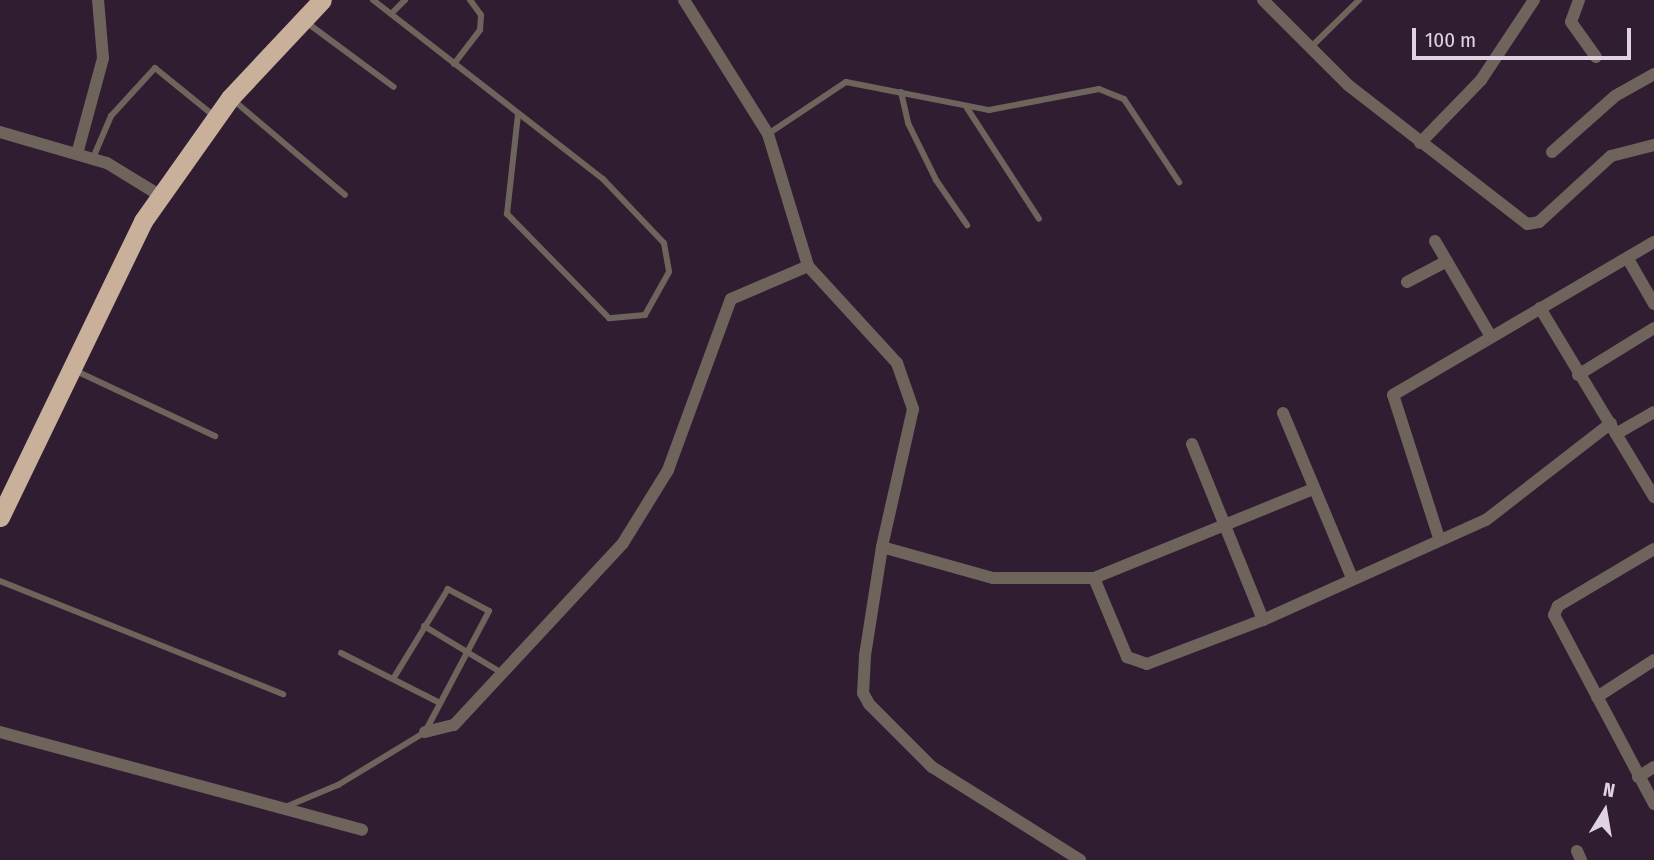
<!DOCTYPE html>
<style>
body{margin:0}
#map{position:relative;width:1654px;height:860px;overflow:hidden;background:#301d32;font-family:"Fira Sans Condensed",sans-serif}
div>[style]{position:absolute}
.service>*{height:6px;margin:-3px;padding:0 3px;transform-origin:3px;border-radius:3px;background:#6f645b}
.minor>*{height:12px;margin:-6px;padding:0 6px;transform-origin:6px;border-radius:6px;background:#6f645b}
.trunk>*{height:19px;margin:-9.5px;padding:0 9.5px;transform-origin:9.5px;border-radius:9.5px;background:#c8b09a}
span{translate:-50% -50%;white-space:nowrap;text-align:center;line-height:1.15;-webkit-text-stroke:7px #301d32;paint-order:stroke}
.north{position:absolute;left:1570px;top:776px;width:70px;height:70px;-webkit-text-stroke:5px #301d32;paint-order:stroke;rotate:11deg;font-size:19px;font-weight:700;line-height:28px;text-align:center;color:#e0d3e1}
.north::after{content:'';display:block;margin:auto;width:24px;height:32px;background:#e0d3e1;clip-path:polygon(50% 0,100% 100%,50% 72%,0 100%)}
.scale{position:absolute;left:1412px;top:28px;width:219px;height:32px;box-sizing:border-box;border:4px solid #e0d3e1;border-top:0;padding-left:9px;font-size:21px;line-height:24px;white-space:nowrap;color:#e0d3e1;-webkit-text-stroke:5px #301d32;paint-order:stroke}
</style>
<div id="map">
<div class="service">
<i style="left:373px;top:0;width:291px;rotate:37.9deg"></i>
<i style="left:603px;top:179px;width:88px;rotate:46.4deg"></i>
<i style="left:664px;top:243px;width:29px;rotate:80deg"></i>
<i style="left:669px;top:272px;width:49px;rotate:119.2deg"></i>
<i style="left:645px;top:315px;width:36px;rotate:175deg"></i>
<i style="left:609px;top:318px;width:146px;rotate:-134.4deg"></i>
<i style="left:507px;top:214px;width:101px;rotate:-83.7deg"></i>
<i style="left:391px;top:14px;width:20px;rotate:-45deg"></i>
<i style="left:306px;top:22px;width:109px;rotate:36.5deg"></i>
<i style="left:1310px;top:48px;width:69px;rotate:-44.4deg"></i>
<i style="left:454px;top:64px;width:43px;rotate:-52.6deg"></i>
<i style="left:480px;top:30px;width:15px;rotate:-86deg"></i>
<i style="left:481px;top:15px;width:19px;rotate:-126deg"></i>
<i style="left:901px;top:92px;width:32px;rotate:77deg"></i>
<i style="left:908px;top:123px;width:64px;rotate:63.8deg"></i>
<i style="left:936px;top:180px;width:55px;rotate:55.4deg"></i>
<i style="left:232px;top:99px;width:148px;rotate:40.3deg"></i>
<i style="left:967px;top:108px;width:132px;rotate:57deg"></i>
<i style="left:768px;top:134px;width:94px;rotate:-33.7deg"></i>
<i style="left:846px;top:82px;width:146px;rotate:11.1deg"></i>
<i style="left:989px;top:110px;width:112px;rotate:-10.8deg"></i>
<i style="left:1099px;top:89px;width:27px;rotate:22deg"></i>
<i style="left:1124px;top:99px;width:100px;rotate:56.5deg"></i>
<i style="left:93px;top:158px;width:46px;rotate:-66.8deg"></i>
<i style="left:111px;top:116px;width:65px;rotate:-47.5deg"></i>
<i style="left:155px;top:68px;width:76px;rotate:39.1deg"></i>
<i style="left:74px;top:370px;width:156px;rotate:25.1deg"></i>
<i style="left:0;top:581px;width:305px;rotate:21.8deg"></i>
<i style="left:424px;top:626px;width:91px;rotate:31.1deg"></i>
<i style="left:341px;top:653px;width:111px;rotate:26.8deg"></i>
<i style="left:283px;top:808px;width:60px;rotate:-22.7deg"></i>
<i style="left:338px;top:785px;width:102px;rotate:-31.3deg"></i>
<i style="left:425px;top:732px;width:137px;rotate:-62.1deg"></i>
<i style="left:489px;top:611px;width:47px;rotate:-151.8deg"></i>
<i style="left:448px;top:589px;width:105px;rotate:121.4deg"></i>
</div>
<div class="minor">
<i style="left:684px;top:0;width:158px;rotate:57.9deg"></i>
<i style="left:768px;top:134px;width:138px;rotate:73.1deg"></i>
<i style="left:808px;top:266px;width:132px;rotate:47.5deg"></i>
<i style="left:897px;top:363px;width:49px;rotate:70.8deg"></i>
<i style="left:913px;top:409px;width:141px;rotate:102.7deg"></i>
<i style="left:882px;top:547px;width:115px;rotate:15.6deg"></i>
<i style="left:993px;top:578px;width:101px"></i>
<i style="left:1094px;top:578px;width:236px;rotate:-22.1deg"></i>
<i style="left:1263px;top:0;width:120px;rotate:45deg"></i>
<i style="left:1348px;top:85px;width:227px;rotate:37.8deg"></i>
<i style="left:1527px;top:224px;width:12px;rotate:-9deg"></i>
<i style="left:1539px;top:222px;width:98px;rotate:-42.5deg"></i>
<i style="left:1611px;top:156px;width:44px;rotate:-14.3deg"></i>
<i style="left:1579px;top:0;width:23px;rotate:110deg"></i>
<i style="left:1571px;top:22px;width:43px;rotate:54.5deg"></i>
<i style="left:0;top:132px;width:111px;rotate:16.2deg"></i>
<i style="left:107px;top:163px;width:61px;rotate:31.6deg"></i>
<i style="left:1420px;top:143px;width:88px;rotate:-45.9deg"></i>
<i style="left:1481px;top:80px;width:96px;rotate:-56.5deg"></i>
<i style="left:1552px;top:152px;width:84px;rotate:-41.6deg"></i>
<i style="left:1615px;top:96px;width:45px;rotate:-29.4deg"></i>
<i style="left:77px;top:154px;width:99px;rotate:-74.8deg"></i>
<i style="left:103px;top:58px;width:58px;rotate:-94.9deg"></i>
<i style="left:1435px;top:241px;width:111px;rotate:59.7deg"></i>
<i style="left:1628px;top:259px;width:52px;rotate:60deg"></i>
<i style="left:1407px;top:282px;width:45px;rotate:-27.7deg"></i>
<i style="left:1540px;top:308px;width:221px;rotate:58.9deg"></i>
<i style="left:1578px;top:375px;width:89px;rotate:-31.7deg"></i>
<i style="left:1283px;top:413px;width:179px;rotate:67.3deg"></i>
<i style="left:1616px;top:434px;width:44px;rotate:-30.1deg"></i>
<i style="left:1192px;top:444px;width:190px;rotate:68deg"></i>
<i style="left:1439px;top:538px;width:150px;rotate:-107.8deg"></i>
<i style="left:1393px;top:395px;width:303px;rotate:-30.4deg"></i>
<i style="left:882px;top:547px;width:110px;rotate:98.9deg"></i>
<i style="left:865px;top:656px;width:37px;rotate:93deg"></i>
<i style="left:863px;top:693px;width:13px;rotate:61deg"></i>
<i style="left:869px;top:704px;width:89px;rotate:45deg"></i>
<i style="left:932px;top:767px;width:175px;rotate:32.1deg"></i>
<i style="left:1654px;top:549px;width:112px;rotate:149.3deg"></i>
<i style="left:1558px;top:606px;width:10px;rotate:114deg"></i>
<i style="left:1554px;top:615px;width:214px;rotate:62.1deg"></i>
<i style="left:1094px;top:578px;width:86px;rotate:67.3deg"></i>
<i style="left:1127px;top:657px;width:21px;rotate:19deg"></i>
<i style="left:1147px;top:664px;width:124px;rotate:-20.8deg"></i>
<i style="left:1263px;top:620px;width:244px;rotate:-24.2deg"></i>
<i style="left:1486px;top:520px;width:158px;rotate:-37.8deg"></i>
<i style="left:1597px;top:697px;width:68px;rotate:-33deg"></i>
<i style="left:0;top:732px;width:375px;rotate:15.1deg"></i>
<i style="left:425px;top:732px;width:30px;rotate:-14deg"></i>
<i style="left:454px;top:725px;width:248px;rotate:-47.1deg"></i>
<i style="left:623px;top:543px;width:86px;rotate:-58.3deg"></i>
<i style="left:668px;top:470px;width:182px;rotate:-69.8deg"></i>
<i style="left:731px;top:299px;width:84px;rotate:-23.2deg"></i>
<i style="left:1638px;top:777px;width:19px;rotate:-32deg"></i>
<i style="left:1577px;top:851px;width:10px;rotate:66deg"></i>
</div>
<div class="trunk">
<i style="left:0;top:517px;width:329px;rotate:-64.2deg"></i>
<i style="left:143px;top:221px;width:151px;rotate:-54.7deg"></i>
<i style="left:230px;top:98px;width:134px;rotate:-46.8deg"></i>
</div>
<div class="north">N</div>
<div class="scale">100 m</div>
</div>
